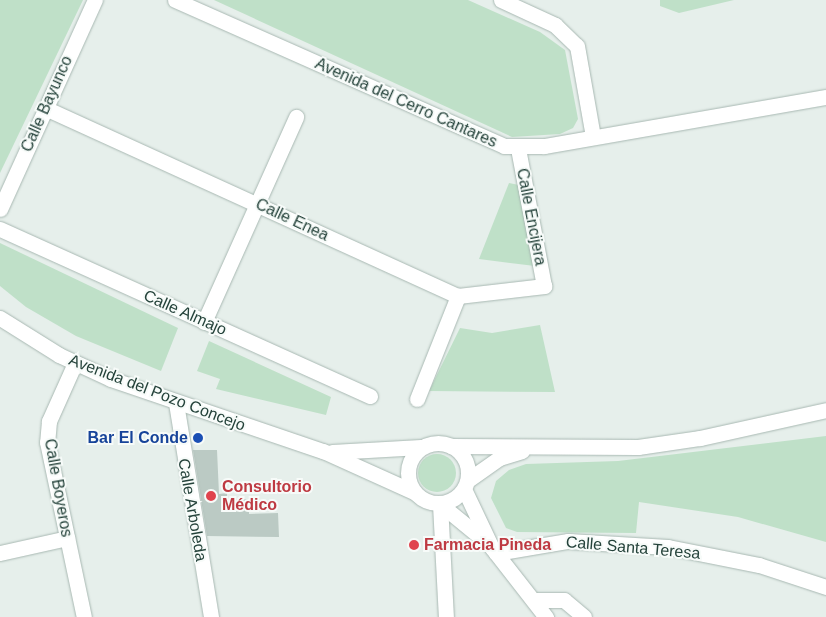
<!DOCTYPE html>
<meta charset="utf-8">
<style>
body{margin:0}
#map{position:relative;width:826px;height:617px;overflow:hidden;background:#e6efeb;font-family:Helvetica,sans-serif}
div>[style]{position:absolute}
.green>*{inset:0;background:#bfe0c8}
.round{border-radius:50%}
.building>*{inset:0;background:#bbcac4}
.roads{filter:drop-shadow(0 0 1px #a8b8b2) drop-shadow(0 0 1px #a8b8b2)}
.minor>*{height:15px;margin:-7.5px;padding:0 7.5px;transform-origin:7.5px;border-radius:7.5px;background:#fff}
.secondary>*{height:15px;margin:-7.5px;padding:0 7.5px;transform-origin:7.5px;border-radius:7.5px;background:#fff}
.secondary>.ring{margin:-7.5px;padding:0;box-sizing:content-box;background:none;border:15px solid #fff;border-radius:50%}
.dots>*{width:14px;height:14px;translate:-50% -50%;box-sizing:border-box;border:2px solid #f7fbf9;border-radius:50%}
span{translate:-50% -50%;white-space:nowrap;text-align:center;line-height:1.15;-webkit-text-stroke:4px #f7fbf9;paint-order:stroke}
.street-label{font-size:16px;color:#24423a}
.transit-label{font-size:16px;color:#164399;font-weight:700}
.right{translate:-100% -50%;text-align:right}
.health-label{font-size:16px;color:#be3a42;font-weight:700}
.left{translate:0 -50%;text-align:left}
</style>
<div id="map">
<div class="green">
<i style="clip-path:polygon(0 0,83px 0,0 173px)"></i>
<i style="clip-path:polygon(214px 0,468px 0,540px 32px,565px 50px,578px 119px,573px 128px,560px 134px,512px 137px)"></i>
<i style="clip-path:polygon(660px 0,734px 0,679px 13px,660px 6px)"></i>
<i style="clip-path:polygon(509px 183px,519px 185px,535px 266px,479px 259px)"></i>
<i style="clip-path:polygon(0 243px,178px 328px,161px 371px,76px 336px,26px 307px,0 286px)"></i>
<i style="clip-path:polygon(540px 325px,555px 392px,429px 391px,460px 328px,492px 333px)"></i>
<i style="clip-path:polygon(209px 341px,331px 397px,326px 415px,216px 389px,220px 379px,197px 371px)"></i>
<i style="clip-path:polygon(826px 436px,826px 542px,738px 517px,639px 502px,636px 533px,517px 532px,506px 528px,491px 498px,496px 481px,509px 470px,526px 464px,618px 461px)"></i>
<i class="round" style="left:418px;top:454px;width:38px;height:38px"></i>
</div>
<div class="building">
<i style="clip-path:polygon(193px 450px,217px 450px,219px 494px,227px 493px,227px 500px,249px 499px,249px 514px,278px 513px,279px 537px,207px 536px)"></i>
</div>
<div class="roads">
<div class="minor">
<i style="left:175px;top:0;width:360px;rotate:23.9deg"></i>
<i style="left:504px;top:146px;width:40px"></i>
<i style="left:544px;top:146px;width:286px;rotate:-9.9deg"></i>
<i style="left:501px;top:0;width:60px;rotate:24.8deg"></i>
<i style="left:555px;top:25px;width:30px;rotate:44deg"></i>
<i style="left:577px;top:46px;width:92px;rotate:80deg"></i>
<i style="left:45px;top:108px;width:454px;rotate:24.5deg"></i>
<i style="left:458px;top:296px;width:87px;rotate:-6.6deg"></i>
<i style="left:544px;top:286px;width:140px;rotate:-100.7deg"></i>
<i style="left:0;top:209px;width:230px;rotate:-65.6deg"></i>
<i style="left:0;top:229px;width:406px;rotate:24.3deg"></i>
<i style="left:204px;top:322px;width:225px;rotate:-65.8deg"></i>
<i style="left:75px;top:363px;width:64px;rotate:114.1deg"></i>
<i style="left:49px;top:421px;width:21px;rotate:95deg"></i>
<i style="left:47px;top:442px;width:179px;rotate:78.1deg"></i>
<i style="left:417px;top:399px;width:111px;rotate:-68.3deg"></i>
<i style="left:176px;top:403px;width:217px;rotate:80.7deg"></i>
<i style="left:464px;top:489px;width:65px;rotate:64.6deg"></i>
<i style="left:492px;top:548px;width:88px;rotate:52deg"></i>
<i style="left:440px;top:504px;width:113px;rotate:87deg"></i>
<i style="left:440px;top:504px;width:57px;rotate:39.3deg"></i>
<i style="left:0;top:553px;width:69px;rotate:-12.6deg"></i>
<i style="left:496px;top:553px;width:73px;rotate:-9.5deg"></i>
<i style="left:568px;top:541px;width:100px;rotate:3.4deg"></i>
<i style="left:668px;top:547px;width:93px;rotate:11.2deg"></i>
<i style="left:759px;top:565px;width:71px;rotate:18.2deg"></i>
<i style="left:534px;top:600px;width:30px"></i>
<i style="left:564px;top:600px;width:26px;rotate:40deg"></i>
</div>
<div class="secondary">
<i style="left:0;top:318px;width:70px;rotate:32.1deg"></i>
<i style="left:59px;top:355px;width:57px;rotate:24.8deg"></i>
<i style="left:111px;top:379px;width:224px;rotate:18.8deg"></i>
<i style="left:323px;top:451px;width:100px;rotate:24.3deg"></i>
<i class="ring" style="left:408px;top:443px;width:45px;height:45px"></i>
<i style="left:451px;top:446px;width:187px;rotate:0.3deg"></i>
<i style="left:638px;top:447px;width:63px;rotate:-8.3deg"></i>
<i style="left:700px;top:438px;width:129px;rotate:-12.5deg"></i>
<i style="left:332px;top:452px;width:89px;rotate:-3.2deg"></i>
<i style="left:468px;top:480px;width:38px;rotate:-35deg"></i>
<i style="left:499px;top:458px;width:24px;rotate:-17deg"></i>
</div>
</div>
<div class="dots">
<i style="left:198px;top:438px;background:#1a4fb4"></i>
<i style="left:211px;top:496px;background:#e0444e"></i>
<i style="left:414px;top:545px;background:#e0444e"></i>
</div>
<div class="street-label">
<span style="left:406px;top:103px;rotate:24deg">Avenida del Cerro Cantares</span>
<span style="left:47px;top:104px;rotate:-66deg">Calle Bayunco</span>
<span style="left:531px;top:217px;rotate:79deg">Calle Encijera</span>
<span style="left:292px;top:220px;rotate:25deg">Calle Enea</span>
<span style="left:185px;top:313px;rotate:24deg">Calle Almajo</span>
<span style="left:157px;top:393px;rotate:21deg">Avenida del Pozo Concejo</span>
<span style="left:58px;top:488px;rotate:80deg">Calle Boyeros</span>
<span style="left:192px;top:510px;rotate:80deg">Calle Arboleda</span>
<span style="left:633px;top:548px;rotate:5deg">Calle Santa Teresa</span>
</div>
<div class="transit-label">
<span class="right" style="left:188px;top:438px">Bar El Conde</span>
</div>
<div class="health-label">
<span class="left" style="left:222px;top:496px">Consultorio<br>Médico</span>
<span class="left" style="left:424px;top:545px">Farmacia Pineda</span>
</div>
</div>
